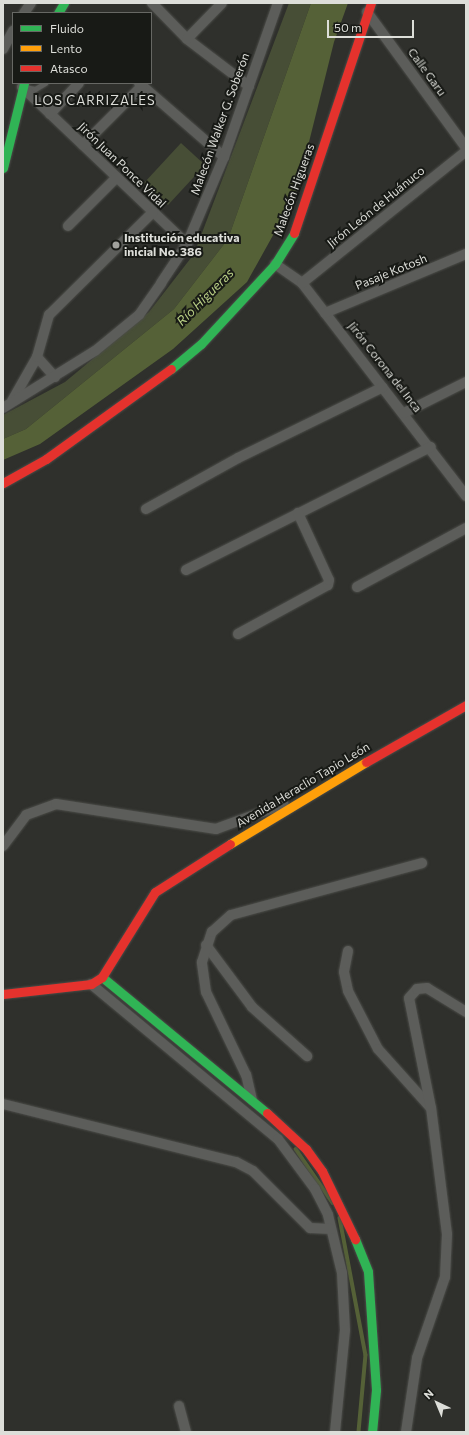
<!DOCTYPE html>
<meta charset="utf-8">
<style>
body{margin:0}
#map{position:relative;width:469px;height:1435px;overflow:hidden;background:#2f302c;font-family:Commissioner,sans-serif}
div>[style]{position:absolute}
.green>*{inset:0;background:#474e36}
.water>*{inset:0;background:#556137}
.stream>*{height:3.5px;margin:-1.75px;padding:0 1.75px;transform-origin:1.75px;border-radius:1.75px;background:#556137}
.roads{filter:drop-shadow(0 0 1px #4b4c48) drop-shadow(0 0 1px #4b4c48)}
.lane>*{height:5px;margin:-2.5px;padding:0 2.5px;transform-origin:2.5px;border-radius:2.5px;background:#5c5d5a}
.street>*{height:10px;margin:-5px;padding:0 5px;transform-origin:5px;border-radius:5px;background:#5c5d5a}
.fast>*{height:9px;margin:-4.5px;padding:0 4.5px;transform-origin:4.5px;border-radius:4.5px;background:#30b455}
.slow>*{height:9px;margin:-4.5px;padding:0 4.5px;transform-origin:4.5px;border-radius:4.5px;background:#ff9f0a}
.jam>*{height:9px;margin:-4.5px;padding:0 4.5px;transform-origin:4.5px;border-radius:4.5px;background:#e5322d}
.dots>*{width:11px;height:11px;translate:-50% -50%;box-sizing:border-box;border:2px solid #181a16;border-radius:50%}
span{translate:-50% -50%;white-space:nowrap;text-align:center;line-height:1.15;-webkit-text-stroke:4px #181a16;paint-order:stroke}
.street-label{font-size:12px;color:#ddded9}
.poi-label{font-size:12px;color:#ddded9;font-weight:700}
.left{translate:0 -50%;text-align:left}
.neighbourhood-label{font-size:13px;color:#ddded9;letter-spacing:1px}
.water-label{font-size:13px;color:#b8ce84;font-style:italic}
.frame{position:absolute;inset:0;border:4px solid #ddded9;pointer-events:none}
.legend{position:absolute;left:12px;top:12px;width:140px;height:72px;box-sizing:border-box;background:#181a16;border:1px solid #676864;margin:0;padding:5px 7px;list-style:none;font-size:12px;color:#ddded9}
.legend li{display:flex;align-items:center;gap:8px;height:20px}
.legend b{width:20px;border:1px solid #676864}
.north{position:absolute;left:417px;top:1383px;width:40px;height:40px;-webkit-text-stroke:3px #181a16;paint-order:stroke;rotate:316deg;font-size:11px;font-weight:700;line-height:16px;text-align:center;color:#ddded9}
.north::after{content:'';display:block;margin:auto;width:14px;height:18px;background:#ddded9;clip-path:polygon(50% 0,100% 100%,50% 72%,0 100%)}
.scale{position:absolute;left:327px;top:20px;width:87px;height:18px;box-sizing:border-box;border:2px solid #ddded9;border-top:0;padding-left:5px;font-size:12px;line-height:14px;white-space:nowrap;color:#ddded9;-webkit-text-stroke:3px #181a16;paint-order:stroke}
</style>
<div id="map">
<div class="green">
<i style="clip-path:polygon(289px 3px,311px 3px,228px 239px,174px 309px,26px 429px,3px 439px,3px 415px,65px 382px,149px 312px,194px 254px)"></i>
<i style="clip-path:polygon(181px 143px,205px 165px,168px 205px,144px 183px)"></i>
</div>
<div class="water">
<i style="clip-path:polygon(311px 3px,348px 3px,334px 42px,296px 194px,247px 282px,173px 349px,40px 444px,3px 460px,3px 439px,26px 429px,174px 309px,228px 239px)"></i>
</div>
<div class="stream">
<i style="left:296px;top:1149px;width:65px;rotate:55.6deg"></i>
<i style="left:340px;top:1218px;width:139px;rotate:79.3deg"></i>
<i style="left:366px;top:1355px;width:77px;rotate:95.2deg"></i>
</div>
<div class="roads">
<div class="lane">
<i style="left:25px;top:87px;width:10px;rotate:11deg"></i>
<i style="left:35px;top:89px;width:12px;rotate:-31deg"></i>
</div>
<div class="street">
<i style="left:152px;top:3px;width:50px;rotate:45.8deg"></i>
<i style="left:187px;top:39px;width:78px;rotate:37.2deg"></i>
<i style="left:367px;top:12px;width:168px;rotate:53.9deg"></i>
<i style="left:24px;top:13px;width:12px;rotate:-55deg"></i>
<i style="left:187px;top:39px;width:50px;rotate:-45.8deg"></i>
<i style="left:3px;top:49px;width:21px;rotate:-61deg"></i>
<i style="left:139px;top:83px;width:113px;rotate:41deg"></i>
<i style="left:22px;top:87px;width:228px;rotate:43.6deg"></i>
<i style="left:50px;top:114px;width:42px;rotate:-46.9deg"></i>
<i style="left:83px;top:145px;width:83px;rotate:-45deg"></i>
<i style="left:68px;top:226px;width:69px;rotate:-45deg"></i>
<i style="left:275px;top:264px;width:33px;rotate:35deg"></i>
<i style="left:302px;top:283px;width:269px;rotate:52.4deg"></i>
<i style="left:302px;top:283px;width:211px;rotate:-38.8deg"></i>
<i style="left:325px;top:313px;width:153px;rotate:-22.7deg"></i>
<i style="left:37px;top:357px;width:27px;rotate:48deg"></i>
<i style="left:12px;top:401px;width:51px;rotate:-60.4deg"></i>
<i style="left:37px;top:357px;width:44px;rotate:-74.1deg"></i>
<i style="left:49px;top:315px;width:146px;rotate:-44.7deg"></i>
<i style="left:3px;top:408px;width:108px;rotate:-31.8deg"></i>
<i style="left:95px;top:351px;width:57px;rotate:-39.3deg"></i>
<i style="left:139px;top:315px;width:39px;rotate:-55deg"></i>
<i style="left:161px;top:283px;width:47px;rotate:-56.3deg"></i>
<i style="left:187px;top:244px;width:95px;rotate:-67deg"></i>
<i style="left:224px;top:157px;width:163px;rotate:-70.7deg"></i>
<i style="left:404px;top:413px;width:69px;rotate:-26.6deg"></i>
<i style="left:146px;top:509px;width:105px;rotate:-29deg"></i>
<i style="left:238px;top:458px;width:161px;rotate:-26.1deg"></i>
<i style="left:186px;top:570px;width:274px;rotate:-26.7deg"></i>
<i style="left:357px;top:587px;width:124px;rotate:-28.4deg"></i>
<i style="left:238px;top:634px;width:102px;rotate:-28.6deg"></i>
<i style="left:328px;top:585px;width:5px;rotate:-79deg"></i>
<i style="left:329px;top:580px;width:74px;rotate:-114.8deg"></i>
<i style="left:3px;top:846px;width:39px;rotate:-53deg"></i>
<i style="left:26px;top:815px;width:32px;rotate:-20deg"></i>
<i style="left:56px;top:804px;width:162px;rotate:8.9deg"></i>
<i style="left:216px;top:829px;width:72px;rotate:-20.2deg"></i>
<i style="left:206px;top:945px;width:77px;rotate:53.4deg"></i>
<i style="left:252px;top:1007px;width:74px;rotate:41.7deg"></i>
<i style="left:348px;top:951px;width:21px;rotate:101deg"></i>
<i style="left:344px;top:972px;width:19px;rotate:78deg"></i>
<i style="left:348px;top:991px;width:65px;rotate:62.7deg"></i>
<i style="left:378px;top:1049px;width:79px;rotate:48.1deg"></i>
<i style="left:91px;top:984px;width:243px;rotate:39.7deg"></i>
<i style="left:278px;top:1139px;width:62px;rotate:53.5deg"></i>
<i style="left:315px;top:1189px;width:29px;rotate:63deg"></i>
<i style="left:328px;top:1215px;width:60px;rotate:76.4deg"></i>
<i style="left:342px;top:1273px;width:57px;rotate:87deg"></i>
<i style="left:345px;top:1330px;width:102px;rotate:95.6deg"></i>
<i style="left:252px;top:1100px;width:26px;rotate:-103deg"></i>
<i style="left:246px;top:1075px;width:92px;rotate:-115.7deg"></i>
<i style="left:206px;top:992px;width:30px;rotate:-98deg"></i>
<i style="left:202px;top:962px;width:32px;rotate:-72deg"></i>
<i style="left:212px;top:932px;width:25px;rotate:-42deg"></i>
<i style="left:231px;top:915px;width:198px;rotate:-15.2deg"></i>
<i style="left:3px;top:1104px;width:240px;rotate:14deg"></i>
<i style="left:236px;top:1162px;width:19px;rotate:28deg"></i>
<i style="left:253px;top:1171px;width:81px;rotate:45deg"></i>
<i style="left:310px;top:1228px;width:21px;rotate:3deg"></i>
<i style="left:179px;top:1406px;width:27px;rotate:75deg"></i>
<i style="left:406px;top:1432px;width:75px;rotate:-81.5deg"></i>
<i style="left:417px;top:1358px;width:86px;rotate:-70.9deg"></i>
<i style="left:445px;top:1277px;width:43px;rotate:-87.3deg"></i>
<i style="left:447px;top:1234px;width:127px;rotate:-97.2deg"></i>
<i style="left:431px;top:1108px;width:112px;rotate:-101.3deg"></i>
<i style="left:409px;top:998px;width:12px;rotate:-48deg"></i>
<i style="left:417px;top:989px;width:10px;rotate:-6deg"></i>
<i style="left:427px;top:988px;width:46px;rotate:31.6deg"></i>
</div>
<div class="fast">
<i style="left:58px;top:13px;width:12px;rotate:-59deg"></i>
<i style="left:3px;top:168px;width:88px;rotate:-76.1deg"></i>
<i style="left:171px;top:369px;width:39px;rotate:-40deg"></i>
<i style="left:201px;top:344px;width:109px;rotate:-47.2deg"></i>
<i style="left:275px;top:264px;width:36px;rotate:-58deg"></i>
<i style="left:102px;top:977px;width:214px;rotate:39.5deg"></i>
<i style="left:355px;top:1239px;width:35px;rotate:68deg"></i>
<i style="left:368px;top:1272px;width:118px;rotate:86.1deg"></i>
<i style="left:376px;top:1390px;width:42px;rotate:95.4deg"></i>
</div>
<div class="slow">
<i style="left:230px;top:844px;width:159px;rotate:-31.1deg"></i>
</div>
<div class="jam">
<i style="left:294px;top:233px;width:243px;rotate:-71.5deg"></i>
<i style="left:3px;top:483px;width:49px;rotate:-29.2deg"></i>
<i style="left:46px;top:459px;width:154px;rotate:-35.8deg"></i>
<i style="left:366px;top:762px;width:115px;rotate:-29.7deg"></i>
<i style="left:3px;top:994px;width:89px;rotate:-6.5deg"></i>
<i style="left:91px;top:984px;width:13px;rotate:-32deg"></i>
<i style="left:102px;top:977px;width:100px;rotate:-58.1deg"></i>
<i style="left:155px;top:892px;width:89px;rotate:-32.6deg"></i>
<i style="left:267px;top:1113px;width:53px;rotate:42.7deg"></i>
<i style="left:306px;top:1149px;width:27px;rotate:54deg"></i>
<i style="left:322px;top:1171px;width:76px;rotate:64.1deg"></i>
</div>
</div>
<div class="dots">
<i style="left:116px;top:245px;background:#a0a19c"></i>
</div>
<div class="street-label">
<span style="left:427px;top:72px;rotate:54deg">Calle Garu</span>
<span style="left:220px;top:124px;rotate:-70deg">Malecón Walker G. Soberón</span>
<span style="left:122px;top:165px;rotate:44deg">Jirón Juan Ponce Vidal</span>
<span style="left:294px;top:190px;rotate:-70deg">Malecón Higueras</span>
<span style="left:376px;top:207px;rotate:-39deg">Jirón León de Huánuco</span>
<span style="left:391px;top:272px;rotate:-22deg">Pasaje Kotosh</span>
<span style="left:385px;top:367px;rotate:52deg">Jirón Corona del Inca</span>
<span style="left:303px;top:785px;rotate:-31deg">Avenida Heraclio Tapio León</span>
</div>
<div class="poi-label">
<span class="left" style="left:124px;top:245px">Institución educativa<br>inicial No. 386</span>
</div>
<div class="neighbourhood-label">
<span style="left:95px;top:100px">LOS CARRIZALES</span>
</div>
<div class="water-label">
<span style="left:205px;top:297px;rotate:-45deg">Río Higueras</span>
</div>
<div class="frame"></div>
<ul class="legend">
<li><b style="height:5px;background:#30b455"></b>Fluido</li>
<li><b style="height:5px;background:#ff9f0a"></b>Lento</li>
<li><b style="height:5px;background:#e5322d"></b>Atasco</li>
</ul>
<div class="north">N</div>
<div class="scale">50 m</div>
</div>
